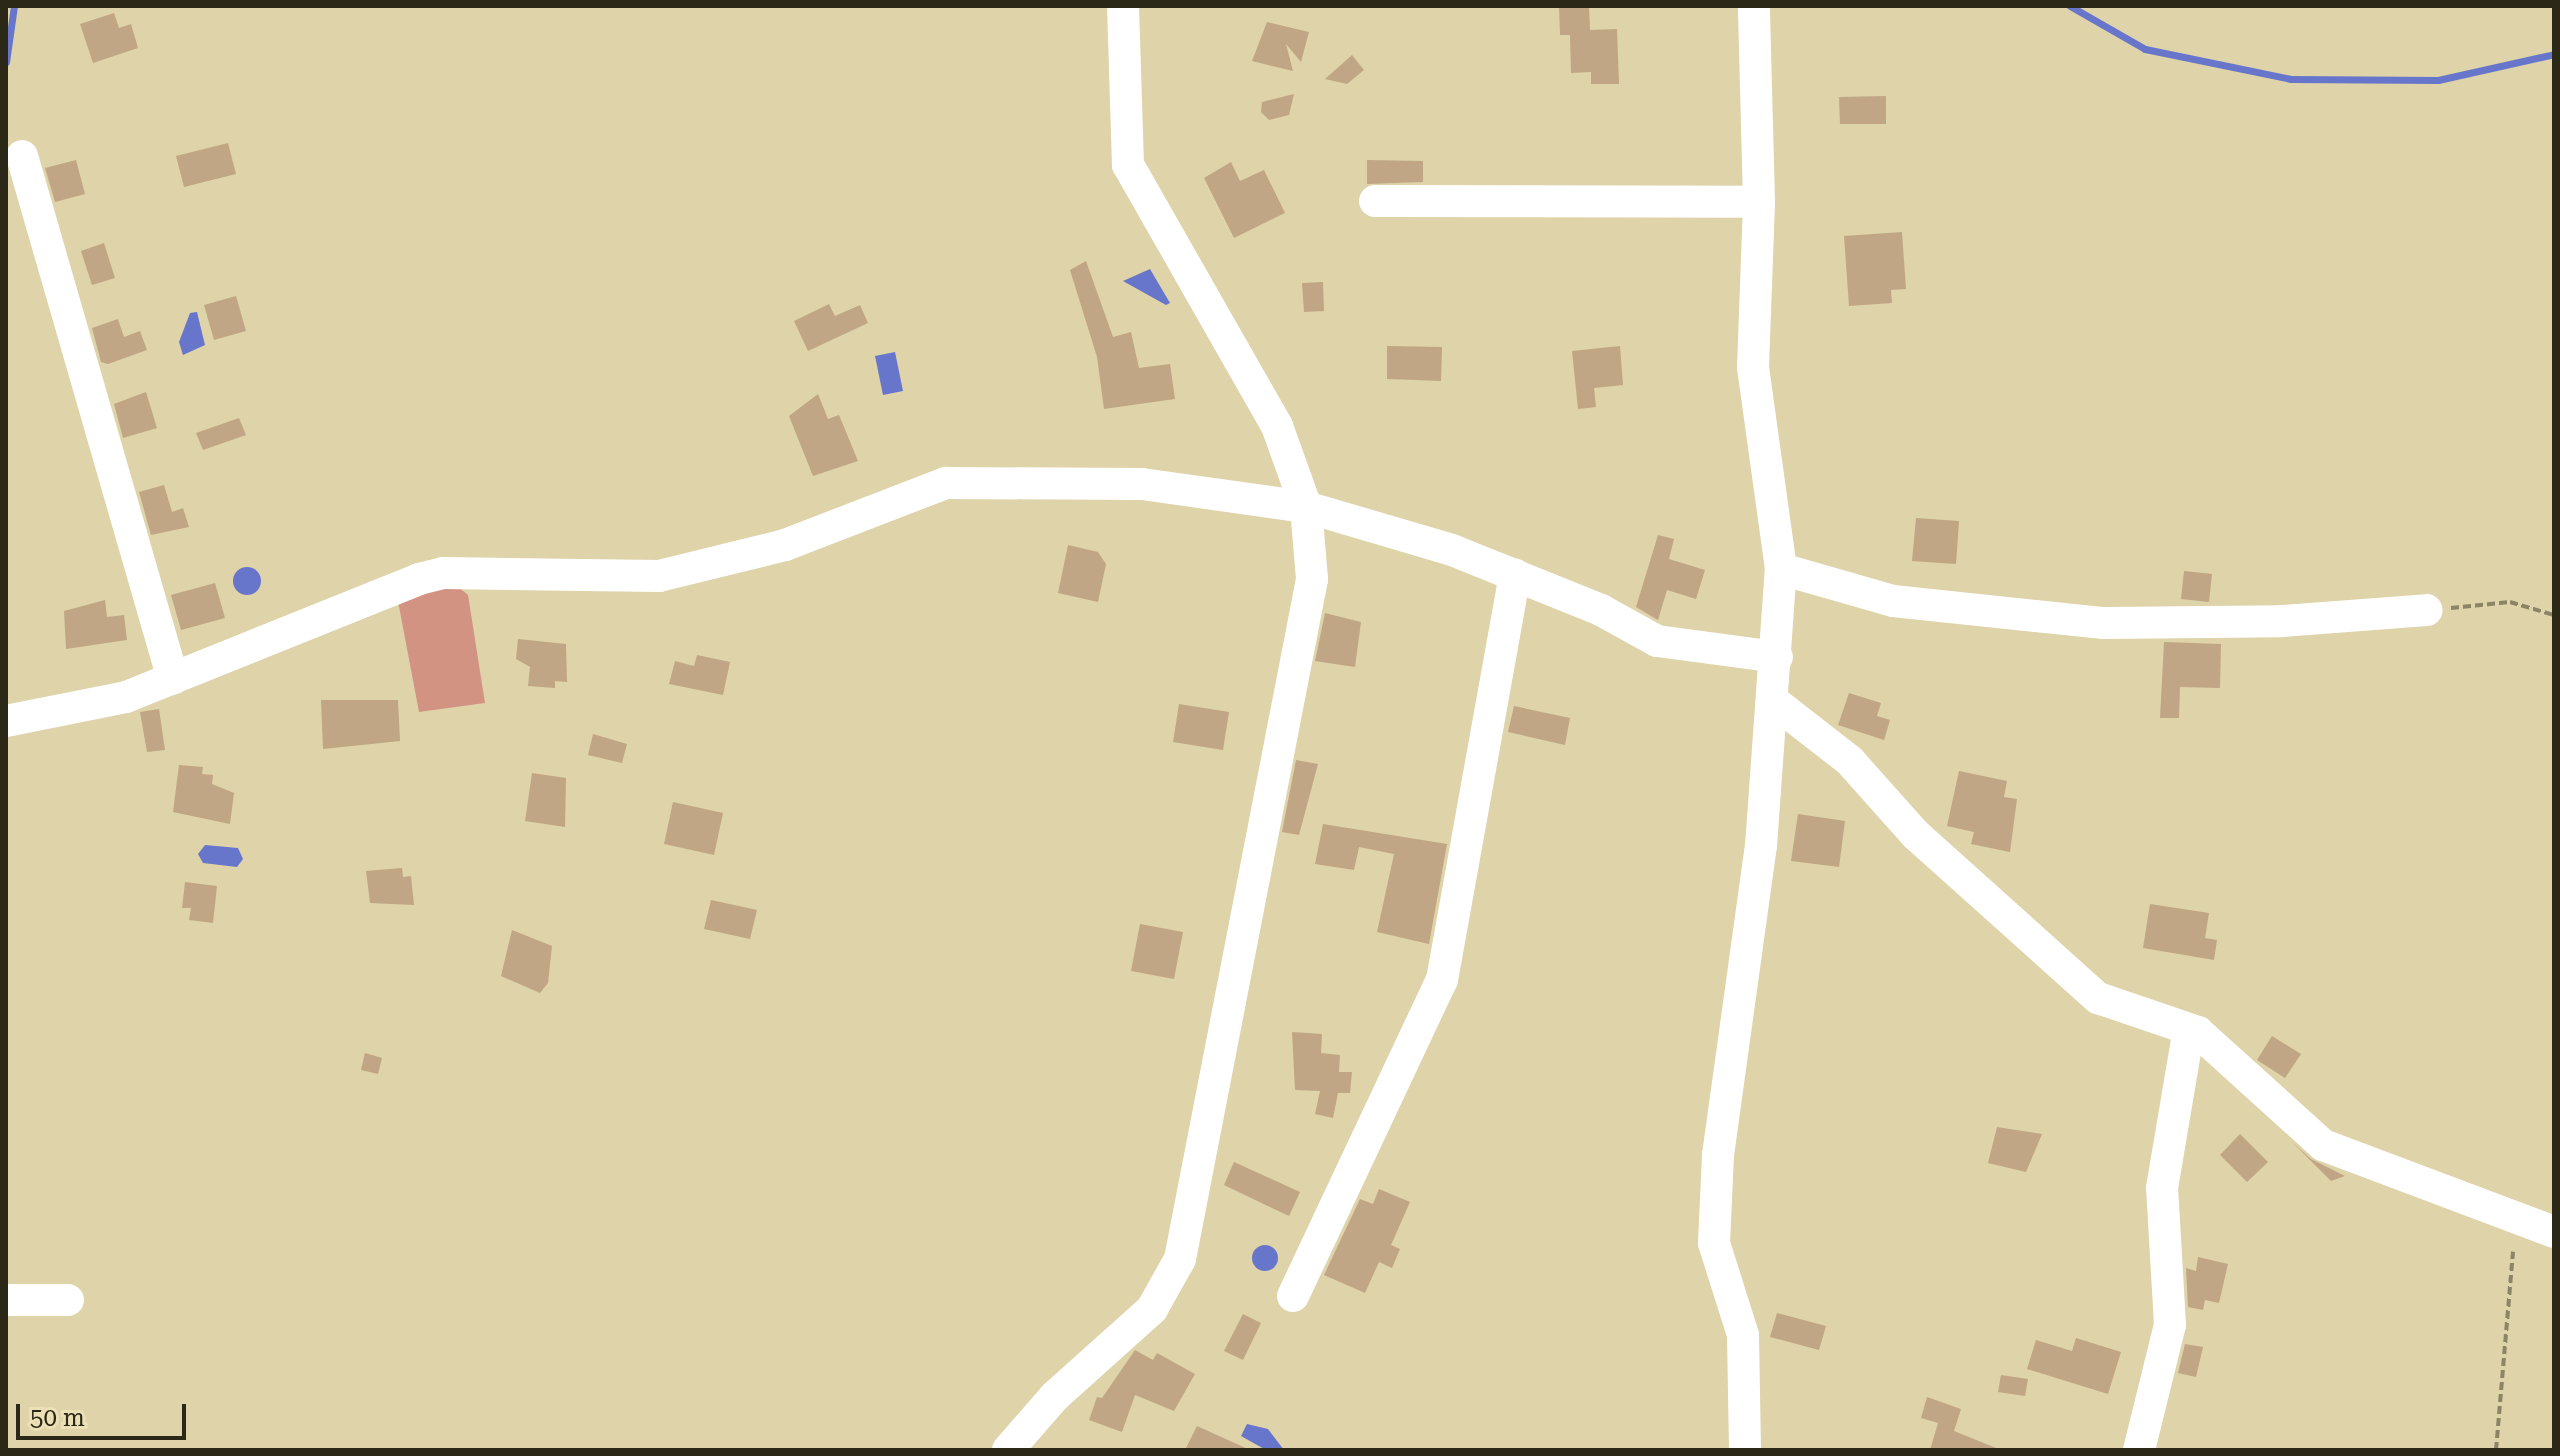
<!DOCTYPE html>
<style>
body{margin:0}
#map{position:relative;width:2560px;height:1456px;overflow:hidden;background:#ded3a9;font-family:"Roboto Serif",serif}
div>[style]{position:absolute}
.green>*{inset:0;background:#d39383}
.water>*{inset:0;background:#6776cb}
.round{border-radius:50%}
.stream>*{height:7px;margin:-3.5px;padding:0 3.5px;transform-origin:3.5px;border-radius:3.5px;background:#6776cb}
.building>*{inset:0;background:#c0a684}
.path>*{height:4px;margin-top:-2px;transform-origin:0;background:repeating-linear-gradient(90deg,#8b8465 0 8px,transparent 0 12px)}
.minor>*{height:32px;margin:-16px;padding:0 16px;transform-origin:16px;border-radius:16px;background:#fff}
span{translate:-50% -50%;white-space:nowrap;text-align:center;line-height:1.15;-webkit-text-stroke:6px #ece0b6;paint-order:stroke}
.frame{position:absolute;inset:0;border:8px solid #2c2817;pointer-events:none}
.scale{position:absolute;left:16px;top:1404px;width:170px;height:36px;box-sizing:border-box;border:4px solid #2c2817;border-top:0;padding-left:10px;font-size:24px;line-height:28px;white-space:nowrap;color:#2c2817;-webkit-text-stroke:6px #ece0b6;paint-order:stroke}
</style>
<div id="map">
<div class="green">
<i style="clip-path:polygon(456px 585px,468px 595px,485px 703px,419px 712px,397px 596px)"></i>
</div>
<div class="water">
<i style="clip-path:polygon(1150px 269px,1170px 303px,1166px 305px,1123px 281px)"></i>
<i style="clip-path:polygon(197px 312px,205px 345px,183px 355px,179px 342px,190px 313px)"></i>
<i style="clip-path:polygon(895px 352px,903px 391px,883px 395px,875px 356px)"></i>
<i class="round" style="left:233px;top:567px;width:28px;height:28px"></i>
<i style="clip-path:polygon(205px 845px,238px 848px,243px 859px,237px 867px,203px 863px,198px 854px)"></i>
<i class="round" style="left:1252px;top:1245px;width:26px;height:26px"></i>
<i style="clip-path:polygon(1247px 1424px,1268px 1429px,1284px 1450px,1266px 1450px,1241px 1436px)"></i>
</div>
<div class="stream">
<i style="left:2070px;top:6px;width:86px;rotate:29.8deg"></i>
<i style="left:2145px;top:49px;width:149px;rotate:11.6deg"></i>
<i style="left:2291px;top:79px;width:147px;rotate:0.4deg"></i>
<i style="left:2438px;top:80px;width:119px;rotate:-12.6deg"></i>
<i style="left:6px;top:62px;width:57px;rotate:-81.9deg"></i>
</div>
<div class="building">
<i style="clip-path:polygon(1559px 6px,1589px 6px,1590px 30px,1617px 29px,1619px 84px,1591px 84px,1591px 72px,1571px 73px,1570px 35px,1560px 35px)"></i>
<i style="clip-path:polygon(114px 13px,119px 28px,131px 24px,138px 48px,93px 63px,80px 24px)"></i>
<i style="clip-path:polygon(1267px 22px,1309px 32px,1301px 62px,1286px 44px,1293px 71px,1252px 61px)"></i>
<i style="clip-path:polygon(1352px 55px,1364px 70px,1347px 84px,1325px 79px)"></i>
<i style="clip-path:polygon(1294px 94px,1289px 115px,1269px 120px,1261px 112px,1262px 102px)"></i>
<i style="clip-path:polygon(1886px 96px,1886px 124px,1840px 124px,1839px 97px)"></i>
<i style="clip-path:polygon(228px 143px,236px 174px,184px 187px,176px 156px)"></i>
<i style="clip-path:polygon(76px 160px,85px 194px,55px 202px,45px 168px)"></i>
<i style="clip-path:polygon(1367px 160px,1423px 161px,1423px 182px,1367px 184px)"></i>
<i style="clip-path:polygon(1231px 162px,1240px 181px,1264px 170px,1285px 213px,1234px 238px,1204px 178px)"></i>
<i style="clip-path:polygon(1902px 232px,1906px 289px,1891px 290px,1892px 303px,1849px 306px,1844px 236px)"></i>
<i style="clip-path:polygon(104px 243px,115px 278px,92px 285px,81px 251px)"></i>
<i style="clip-path:polygon(1086px 261px,1113px 337px,1131px 332px,1139px 368px,1170px 364px,1175px 399px,1104px 409px,1097px 357px,1070px 270px)"></i>
<i style="clip-path:polygon(1323px 282px,1324px 311px,1304px 312px,1302px 283px)"></i>
<i style="clip-path:polygon(236px 296px,246px 331px,214px 340px,204px 305px)"></i>
<i style="clip-path:polygon(829px 304px,835px 316px,860px 305px,868px 323px,808px 351px,794px 321px)"></i>
<i style="clip-path:polygon(118px 319px,124px 337px,140px 331px,147px 350px,108px 364px,101px 362px,92px 328px)"></i>
<i style="clip-path:polygon(1387px 346px,1442px 347px,1441px 381px,1387px 379px)"></i>
<i style="clip-path:polygon(1620px 346px,1623px 385px,1594px 388px,1596px 407px,1578px 409px,1572px 351px)"></i>
<i style="clip-path:polygon(146px 392px,157px 428px,123px 438px,114px 404px)"></i>
<i style="clip-path:polygon(818px 394px,828px 419px,839px 415px,858px 461px,813px 476px,789px 416px)"></i>
<i style="clip-path:polygon(239px 418px,246px 435px,203px 450px,196px 433px)"></i>
<i style="clip-path:polygon(164px 485px,172px 512px,183px 508px,189px 527px,151px 535px,139px 492px)"></i>
<i style="clip-path:polygon(1916px 518px,1959px 521px,1956px 564px,1912px 561px)"></i>
<i style="clip-path:polygon(1658px 535px,1674px 539px,1669px 559px,1705px 570px,1696px 599px,1667px 590px,1658px 620px,1636px 607px)"></i>
<i style="clip-path:polygon(1068px 545px,1098px 552px,1106px 564px,1098px 602px,1058px 593px)"></i>
<i style="clip-path:polygon(2184px 571px,2212px 574px,2209px 602px,2181px 599px)"></i>
<i style="clip-path:polygon(215px 583px,225px 618px,181px 630px,171px 595px)"></i>
<i style="clip-path:polygon(105px 600px,107px 617px,124px 615px,127px 640px,66px 649px,64px 611px)"></i>
<i style="clip-path:polygon(1325px 613px,1361px 622px,1355px 667px,1315px 661px)"></i>
<i style="clip-path:polygon(518px 639px,566px 644px,567px 682px,555px 681px,555px 688px,528px 686px,530px 667px,516px 659px)"></i>
<i style="clip-path:polygon(2164px 642px,2221px 644px,2220px 688px,2180px 687px,2179px 718px,2160px 718px)"></i>
<i style="clip-path:polygon(697px 655px,730px 662px,723px 695px,669px 684px,675px 661px,694px 666px)"></i>
<i style="clip-path:polygon(1849px 693px,1881px 703px,1877px 716px,1890px 720px,1884px 740px,1838px 725px)"></i>
<i style="clip-path:polygon(321px 700px,398px 700px,400px 741px,323px 749px)"></i>
<i style="clip-path:polygon(1179px 704px,1229px 712px,1223px 750px,1173px 742px)"></i>
<i style="clip-path:polygon(1514px 706px,1570px 718px,1565px 745px,1508px 732px)"></i>
<i style="clip-path:polygon(159px 709px,165px 750px,147px 752px,140px 712px)"></i>
<i style="clip-path:polygon(593px 734px,627px 744px,622px 763px,588px 755px)"></i>
<i style="clip-path:polygon(1296px 760px,1318px 764px,1299px 835px,1282px 832px)"></i>
<i style="clip-path:polygon(179px 765px,203px 767px,202px 774px,213px 775px,212px 784px,234px 793px,230px 824px,173px 812px)"></i>
<i style="clip-path:polygon(1959px 771px,2007px 781px,2004px 797px,2017px 799px,2010px 852px,1971px 844px,1974px 832px,1947px 826px)"></i>
<i style="clip-path:polygon(532px 773px,566px 778px,565px 827px,525px 821px)"></i>
<i style="clip-path:polygon(673px 802px,723px 813px,714px 855px,664px 844px)"></i>
<i style="clip-path:polygon(1798px 814px,1845px 821px,1839px 867px,1791px 861px)"></i>
<i style="clip-path:polygon(1323px 824px,1447px 844px,1429px 944px,1377px 932px,1394px 854px,1359px 847px,1354px 870px,1315px 864px)"></i>
<i style="clip-path:polygon(402px 868px,403px 877px,411px 876px,414px 905px,370px 903px,366px 871px)"></i>
<i style="clip-path:polygon(185px 882px,217px 886px,213px 923px,189px 920px,191px 908px,182px 908px)"></i>
<i style="clip-path:polygon(711px 900px,757px 910px,750px 939px,704px 929px)"></i>
<i style="clip-path:polygon(2150px 904px,2209px 913px,2205px 938px,2217px 940px,2214px 960px,2143px 948px)"></i>
<i style="clip-path:polygon(1140px 924px,1183px 932px,1174px 979px,1131px 971px)"></i>
<i style="clip-path:polygon(512px 930px,552px 946px,548px 983px,540px 993px,501px 976px)"></i>
<i style="clip-path:polygon(1292px 1032px,1322px 1034px,1321px 1053px,1340px 1055px,1339px 1072px,1352px 1072px,1350px 1093px,1338px 1093px,1333px 1118px,1315px 1114px,1320px 1091px,1295px 1090px)"></i>
<i style="clip-path:polygon(2272px 1036px,2301px 1054px,2285px 1078px,2257px 1060px)"></i>
<i style="clip-path:polygon(365px 1053px,382px 1058px,378px 1074px,361px 1070px)"></i>
<i style="clip-path:polygon(1997px 1127px,2042px 1134px,2026px 1172px,1988px 1163px)"></i>
<i style="clip-path:polygon(2240px 1134px,2268px 1162px,2247px 1182px,2220px 1155px)"></i>
<i style="clip-path:polygon(2292px 1142px,2311px 1159px,2345px 1176px,2331px 1181px)"></i>
<i style="clip-path:polygon(1234px 1162px,1300px 1192px,1289px 1216px,1224px 1185px)"></i>
<i style="clip-path:polygon(1379px 1189px,1410px 1202px,1391px 1245px,1400px 1249px,1392px 1268px,1379px 1262px,1365px 1293px,1324px 1275px,1360px 1199px,1373px 1204px)"></i>
<i style="clip-path:polygon(2198px 1257px,2228px 1264px,2219px 1303px,2205px 1300px,2203px 1310px,2188px 1307px,2186px 1268px,2196px 1271px)"></i>
<i style="clip-path:polygon(1777px 1313px,1826px 1326px,1819px 1350px,1770px 1337px)"></i>
<i style="clip-path:polygon(1243px 1314px,1261px 1323px,1243px 1360px,1224px 1351px)"></i>
<i style="clip-path:polygon(2076px 1338px,2121px 1352px,2108px 1394px,2027px 1369px,2036px 1340px,2072px 1351px)"></i>
<i style="clip-path:polygon(2185px 1344px,2203px 1347px,2196px 1377px,2178px 1373px)"></i>
<i style="clip-path:polygon(1135px 1350px,1153px 1360px,1157px 1353px,1195px 1374px,1174px 1411px,1135px 1395px,1122px 1432px,1089px 1420px,1097px 1397px,1102px 1398px)"></i>
<i style="clip-path:polygon(2001px 1375px,2028px 1379px,2025px 1396px,1998px 1392px)"></i>
<i style="clip-path:polygon(1927px 1397px,1961px 1409px,1954px 1431px,2001px 1450px,1930px 1450px,1938px 1423px,1921px 1418px)"></i>
<i style="clip-path:polygon(1197px 1426px,1250px 1450px,1185px 1450px)"></i>
</div>
<div class="path">
<i style="left:2451px;top:608px;width:59px;rotate:-5.8deg"></i>
<i style="left:2510px;top:602px;width:46px;rotate:16.5deg"></i>
<i style="left:2496px;top:1450px;width:199px;rotate:-85.1deg"></i>
</div>
<div class="minor">
<i style="left:22px;top:156px;width:544px;rotate:73.9deg"></i>
<i style="left:1375px;top:201px;width:384px;rotate:0.1deg"></i>
<i style="left:1781px;top:569px;width:116px;rotate:15.9deg"></i>
<i style="left:1893px;top:601px;width:212px;rotate:6deg"></i>
<i style="left:2104px;top:623px;width:178px;rotate:-0.6deg"></i>
<i style="left:2282px;top:621px;width:145px;rotate:-4.3deg"></i>
<i style="left:1773px;top:701px;width:98px;rotate:37.9deg"></i>
<i style="left:1850px;top:761px;width:98px;rotate:48.3deg"></i>
<i style="left:1915px;top:834px;width:246px;rotate:41.9deg"></i>
<i style="left:2098px;top:998px;width:106px;rotate:18.8deg"></i>
<i style="left:2198px;top:1032px;width:169px;rotate:42.1deg"></i>
<i style="left:2323px;top:1145px;width:247px;rotate:20.6deg"></i>
<i style="left:6px;top:721px;width:122px;rotate:-11.3deg"></i>
<i style="left:126px;top:697px;width:316px;rotate:-21.9deg"></i>
<i style="left:419px;top:579px;width:25px;rotate:-14deg"></i>
<i style="left:443px;top:573px;width:216px;rotate:0.8deg"></i>
<i style="left:659px;top:576px;width:130px;rotate:-13.8deg"></i>
<i style="left:785px;top:545px;width:173px;rotate:-21.1deg"></i>
<i style="left:946px;top:483px;width:196px;rotate:0.3deg"></i>
<i style="left:1142px;top:484px;width:166px;rotate:8deg"></i>
<i style="left:1306px;top:507px;width:152px;rotate:16.4deg"></i>
<i style="left:1452px;top:550px;width:161px;rotate:21.9deg"></i>
<i style="left:1601px;top:610px;width:64px;rotate:29deg"></i>
<i style="left:1657px;top:641px;width:121px;rotate:7.6deg"></i>
<i style="left:1293px;top:1296px;width:349px;rotate:-64.8deg"></i>
<i style="left:1442px;top:980px;width:412px;rotate:-79.8deg"></i>
<i style="left:6px;top:1300px;width:62px"></i>
<i style="left:1008px;top:1450px;width:70px;rotate:-49deg"></i>
<i style="left:1054px;top:1397px;width:132px;rotate:-41.9deg"></i>
<i style="left:1152px;top:1309px;width:57px;rotate:-60.8deg"></i>
<i style="left:1180px;top:1259px;width:693px;rotate:-79.01deg"></i>
<i style="left:1312px;top:579px;width:72px;rotate:-94.8deg"></i>
<i style="left:1306px;top:507px;width:86px;rotate:-109.7deg"></i>
<i style="left:1277px;top:426px;width:301px;rotate:-119.7deg"></i>
<i style="left:1128px;top:165px;width:159px;rotate:-91.8deg"></i>
<i style="left:1745px;top:1450px;width:115px;rotate:-91deg"></i>
<i style="left:1743px;top:1335px;width:96px;rotate:-107.5deg"></i>
<i style="left:1714px;top:1243px;width:88px;rotate:-87.4deg"></i>
<i style="left:1718px;top:1155px;width:312px;rotate:-82.1deg"></i>
<i style="left:1761px;top:846px;width:278px;rotate:-85.9deg"></i>
<i style="left:1781px;top:569px;width:204px;rotate:-97.9deg"></i>
<i style="left:1753px;top:367px;width:165px;rotate:-87.9deg"></i>
<i style="left:1759px;top:202px;width:196px;rotate:-91.5deg"></i>
<i style="left:2139px;top:1450px;width:129px;rotate:-76.1deg"></i>
<i style="left:2170px;top:1325px;width:137px;rotate:-93.3deg"></i>
<i style="left:2162px;top:1188px;width:161px;rotate:-80.4deg"></i>
</div>
<div class="frame"></div>
<div class="scale">50 m</div>
</div>
